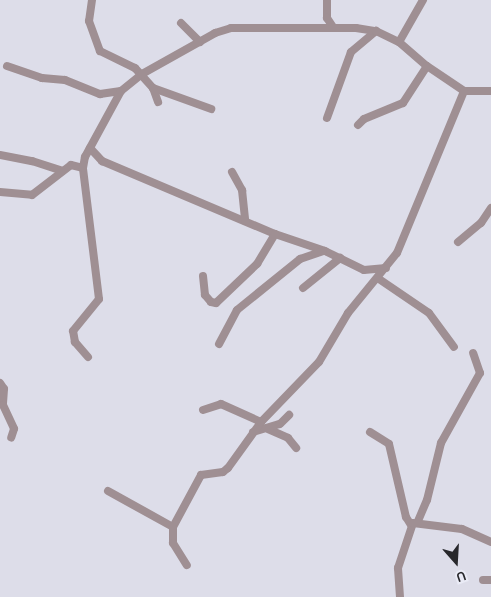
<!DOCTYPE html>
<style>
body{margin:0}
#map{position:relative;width:491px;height:597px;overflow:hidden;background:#dddde9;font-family:Karla,sans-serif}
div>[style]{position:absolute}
.street>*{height:8px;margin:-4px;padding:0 4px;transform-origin:4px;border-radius:4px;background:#9f8f93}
span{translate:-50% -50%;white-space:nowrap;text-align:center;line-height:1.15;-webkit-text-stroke:5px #eaebf6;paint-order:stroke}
.north{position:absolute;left:431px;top:537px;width:50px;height:50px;-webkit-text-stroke:4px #eaebf6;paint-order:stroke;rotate:161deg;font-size:14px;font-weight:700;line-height:20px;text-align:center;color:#28282c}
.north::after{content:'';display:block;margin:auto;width:18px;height:22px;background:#28282c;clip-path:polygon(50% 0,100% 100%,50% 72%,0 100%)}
</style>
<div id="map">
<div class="street">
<i style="left:92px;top:0;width:21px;rotate:98deg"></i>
<i style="left:89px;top:21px;width:32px;rotate:70deg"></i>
<i style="left:100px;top:51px;width:39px;rotate:26deg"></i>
<i style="left:135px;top:68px;width:27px;rotate:48deg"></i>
<i style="left:153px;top:88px;width:62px;rotate:19.9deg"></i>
<i style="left:327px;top:0;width:18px;rotate:90deg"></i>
<i style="left:327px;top:18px;width:11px;rotate:56deg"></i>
<i style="left:423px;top:0;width:48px;rotate:119.7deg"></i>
<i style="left:399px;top:42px;width:37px;rotate:41deg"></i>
<i style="left:427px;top:66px;width:45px;rotate:34deg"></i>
<i style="left:464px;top:91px;width:27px"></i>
<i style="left:181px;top:23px;width:27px;rotate:45deg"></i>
<i style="left:7px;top:66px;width:37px;rotate:19deg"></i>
<i style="left:42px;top:78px;width:23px;rotate:5deg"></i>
<i style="left:65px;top:80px;width:38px;rotate:22deg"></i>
<i style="left:100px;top:94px;width:21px;rotate:-8deg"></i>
<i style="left:153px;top:88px;width:15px;rotate:70deg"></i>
<i style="left:327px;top:118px;width:70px;rotate:-70deg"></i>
<i style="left:351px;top:52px;width:33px;rotate:-40deg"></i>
<i style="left:358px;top:125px;width:8px;rotate:-45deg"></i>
<i style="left:364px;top:119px;width:42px;rotate:-22.3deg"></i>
<i style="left:403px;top:103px;width:44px;rotate:-57deg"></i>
<i style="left:90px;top:148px;width:18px;rotate:47deg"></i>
<i style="left:102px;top:161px;width:188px;rotate:22.9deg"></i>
<i style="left:275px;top:234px;width:53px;rotate:18.8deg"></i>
<i style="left:325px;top:251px;width:43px;rotate:26deg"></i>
<i style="left:364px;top:270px;width:22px;rotate:-5deg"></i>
<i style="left:0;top:155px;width:33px;rotate:11deg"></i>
<i style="left:32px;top:161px;width:32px;rotate:18deg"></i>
<i style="left:232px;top:172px;width:21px;rotate:61deg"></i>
<i style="left:242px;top:190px;width:31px;rotate:84deg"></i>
<i style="left:0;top:192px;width:32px;rotate:5deg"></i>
<i style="left:32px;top:195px;width:49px;rotate:-37.6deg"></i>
<i style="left:71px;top:165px;width:12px;rotate:14deg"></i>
<i style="left:458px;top:242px;width:30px;rotate:-40deg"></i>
<i style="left:481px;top:223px;width:18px;rotate:-56deg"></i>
<i style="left:203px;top:276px;width:19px;rotate:84deg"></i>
<i style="left:205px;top:295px;width:9px;rotate:49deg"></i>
<i style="left:211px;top:302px;width:5px;rotate:11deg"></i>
<i style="left:216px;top:303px;width:57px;rotate:-43.6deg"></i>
<i style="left:257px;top:264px;width:35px;rotate:-59deg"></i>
<i style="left:379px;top:279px;width:60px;rotate:34.2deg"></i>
<i style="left:429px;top:313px;width:42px;rotate:53.7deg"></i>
<i style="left:303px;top:288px;width:48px;rotate:-39deg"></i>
<i style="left:219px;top:344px;width:38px;rotate:-62deg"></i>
<i style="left:237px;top:310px;width:81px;rotate:-39deg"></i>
<i style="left:300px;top:259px;width:24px;rotate:-19deg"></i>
<i style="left:88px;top:357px;width:20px;rotate:-131deg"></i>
<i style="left:75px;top:342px;width:11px;rotate:-100deg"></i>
<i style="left:73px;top:331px;width:41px;rotate:-50.9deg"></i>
<i style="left:99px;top:299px;width:132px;rotate:-97deg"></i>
<i style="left:83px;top:168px;width:11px;rotate:-80deg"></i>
<i style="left:85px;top:157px;width:75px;rotate:-61.4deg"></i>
<i style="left:121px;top:91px;width:27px;rotate:-39deg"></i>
<i style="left:142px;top:74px;width:84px;rotate:-29.3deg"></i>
<i style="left:215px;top:33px;width:17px;rotate:-17deg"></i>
<i style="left:231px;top:28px;width:125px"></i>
<i style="left:356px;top:28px;width:20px;rotate:9deg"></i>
<i style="left:376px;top:31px;width:25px;rotate:26deg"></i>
<i style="left:0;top:383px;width:7px;rotate:56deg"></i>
<i style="left:4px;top:389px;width:16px;rotate:94deg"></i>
<i style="left:3px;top:405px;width:26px;rotate:65deg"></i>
<i style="left:14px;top:429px;width:9px;rotate:108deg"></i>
<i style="left:203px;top:410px;width:19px;rotate:-18deg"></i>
<i style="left:221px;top:404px;width:44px;rotate:24.2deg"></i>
<i style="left:268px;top:429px;width:22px;rotate:24deg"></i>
<i style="left:288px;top:438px;width:13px;rotate:51deg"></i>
<i style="left:253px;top:432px;width:28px;rotate:-17deg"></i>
<i style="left:280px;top:424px;width:13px;rotate:-45deg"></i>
<i style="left:370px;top:432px;width:22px;rotate:32deg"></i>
<i style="left:389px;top:444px;width:75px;rotate:76.9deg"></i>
<i style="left:406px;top:517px;width:9px;rotate:58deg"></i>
<i style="left:108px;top:491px;width:74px;rotate:29deg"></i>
<i style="left:173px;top:527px;width:59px;rotate:-61.7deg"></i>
<i style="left:201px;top:475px;width:22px;rotate:-8deg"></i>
<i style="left:223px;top:472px;width:6px;rotate:-39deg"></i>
<i style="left:228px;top:468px;width:57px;rotate:-54.3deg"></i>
<i style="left:261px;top:422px;width:83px;rotate:-46deg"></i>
<i style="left:319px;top:362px;width:57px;rotate:-59.4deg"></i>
<i style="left:348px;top:313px;width:77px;rotate:-50.8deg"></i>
<i style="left:397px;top:253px;width:175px;rotate:-67.5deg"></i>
<i style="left:418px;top:521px;width:23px;rotate:-67deg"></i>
<i style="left:427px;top:500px;width:59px;rotate:-76.2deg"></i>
<i style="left:441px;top:443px;width:80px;rotate:-60.9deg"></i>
<i style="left:480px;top:373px;width:21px;rotate:-109deg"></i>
<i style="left:173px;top:527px;width:16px;rotate:90deg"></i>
<i style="left:173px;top:543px;width:26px;rotate:58deg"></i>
<i style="left:483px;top:580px;width:8px"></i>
<i style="left:400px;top:597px;width:29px;rotate:-94deg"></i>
<i style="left:398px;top:568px;width:47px;rotate:-71.6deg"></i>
<i style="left:413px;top:523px;width:49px;rotate:7deg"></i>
<i style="left:462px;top:529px;width:32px;rotate:24deg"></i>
</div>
<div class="north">U</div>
</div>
